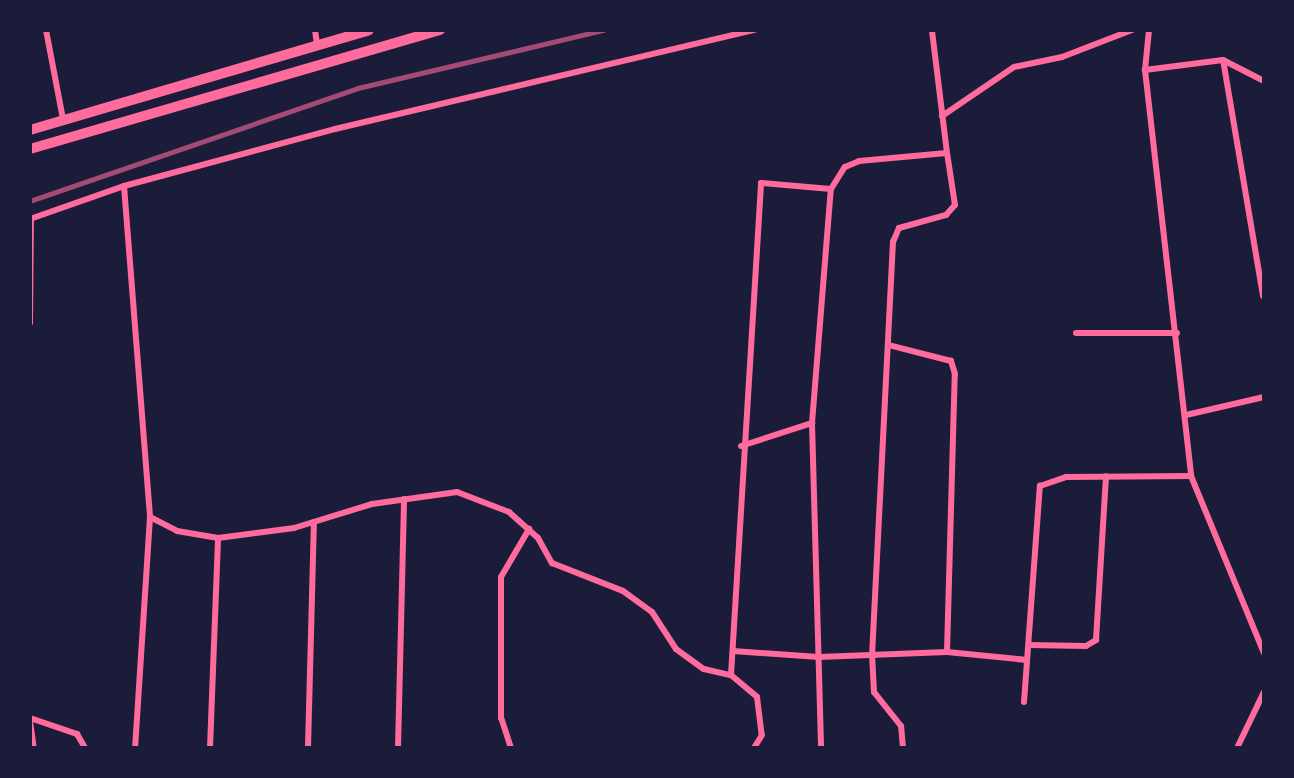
<!DOCTYPE html>
<style>
body{margin:0}
#map{position:relative;width:1294px;height:778px;overflow:hidden;background:#1b1b3a;font-family:Manrope,sans-serif}
div>[style]{position:absolute}
.minor>*{height:6px;margin:-3px;padding:0 3px;transform-origin:3px;border-radius:3px;background:#ff6b9d}
.tertiary>*{height:10px;margin:-5px;padding:0 5px;transform-origin:5px;border-radius:5px;background:#ff6b9d}
.rail>*{height:4.5px;margin:-2.25px;padding:0 2.25px;transform-origin:2.25px;border-radius:2.25px;background:#a44b75}
span{translate:-50% -50%;white-space:nowrap;text-align:center;line-height:1.15;-webkit-text-stroke:4.5px #1b1b3a;paint-order:stroke}
.frame{position:absolute;inset:0;border:32px solid #1b1b3a;pointer-events:none}
</style>
<div id="map">
<div class="minor">
<i style="left:46px;top:30px;width:91px;rotate:79.2deg"></i>
<i style="left:315px;top:30px;width:15px;rotate:82deg"></i>
<i style="left:1223px;top:60px;width:46px;rotate:27.1deg"></i>
<i style="left:1145px;top:70px;width:40px;rotate:-84.3deg"></i>
<i style="left:942px;top:116px;width:87px;rotate:-34.2deg"></i>
<i style="left:1014px;top:67px;width:49px;rotate:-11.8deg"></i>
<i style="left:1062px;top:57px;width:75px;rotate:-21.1deg"></i>
<i style="left:124px;top:186px;width:332px;rotate:85.5deg"></i>
<i style="left:150px;top:517px;width:231px;rotate:93.7deg"></i>
<i style="left:30px;top:219px;width:100px;rotate:-19.3deg"></i>
<i style="left:124px;top:186px;width:219px;rotate:-15.1deg"></i>
<i style="left:335px;top:129px;width:431px;rotate:-13.3deg"></i>
<i style="left:1263px;top:296px;width:239px;rotate:-99.6deg"></i>
<i style="left:1223px;top:60px;width:79px;rotate:172.7deg"></i>
<i style="left:1145px;top:70px;width:409px;rotate:83.5deg"></i>
<i style="left:1191px;top:476px;width:191px;rotate:67.6deg"></i>
<i style="left:30px;top:323px;width:105px;rotate:-89.5deg"></i>
<i style="left:1076px;top:333px;width:101px"></i>
<i style="left:1186px;top:415px;width:80px;rotate:-13deg"></i>
<i style="left:812px;top:423px;width:325px;rotate:88.4deg"></i>
<i style="left:741px;top:446px;width:75px;rotate:-17.9deg"></i>
<i style="left:812px;top:423px;width:235px;rotate:-85.4deg"></i>
<i style="left:150px;top:517px;width:30px;rotate:27deg"></i>
<i style="left:177px;top:531px;width:42px;rotate:9.7deg"></i>
<i style="left:218px;top:538px;width:77px;rotate:-7.5deg"></i>
<i style="left:294px;top:528px;width:82px;rotate:-17.1deg"></i>
<i style="left:372px;top:504px;width:86px;rotate:-8deg"></i>
<i style="left:457px;top:492px;width:56px;rotate:21deg"></i>
<i style="left:509px;top:512px;width:39px;rotate:42deg"></i>
<i style="left:538px;top:538px;width:29px;rotate:61deg"></i>
<i style="left:552px;top:563px;width:76px;rotate:21.5deg"></i>
<i style="left:623px;top:591px;width:36px;rotate:36deg"></i>
<i style="left:652px;top:612px;width:44px;rotate:57deg"></i>
<i style="left:676px;top:649px;width:34px;rotate:36deg"></i>
<i style="left:704px;top:669px;width:28px;rotate:13deg"></i>
<i style="left:731px;top:675px;width:34px;rotate:40deg"></i>
<i style="left:757px;top:697px;width:38px;rotate:83deg"></i>
<i style="left:762px;top:735px;width:15px;rotate:122deg"></i>
<i style="left:1029px;top:645px;width:57px;rotate:1deg"></i>
<i style="left:1086px;top:646px;width:12px;rotate:-31deg"></i>
<i style="left:1096px;top:640px;width:164px;rotate:-86.5deg"></i>
<i style="left:733px;top:651px;width:86px;rotate:4deg"></i>
<i style="left:819px;top:657px;width:128px;rotate:-2.2deg"></i>
<i style="left:947px;top:652px;width:278px;rotate:-88.4deg"></i>
<i style="left:955px;top:374px;width:14px;rotate:-107deg"></i>
<i style="left:951px;top:361px;width:65px;rotate:-165.7deg"></i>
<i style="left:947px;top:652px;width:80px;rotate:5.7deg"></i>
<i style="left:731px;top:675px;width:493px;rotate:-86.5deg"></i>
<i style="left:761px;top:183px;width:70px;rotate:4.9deg"></i>
<i style="left:831px;top:189px;width:26px;rotate:-58deg"></i>
<i style="left:845px;top:167px;width:15px;rotate:-23deg"></i>
<i style="left:859px;top:161px;width:88px;rotate:-5.2deg"></i>
<i style="left:947px;top:153px;width:124px;rotate:-97deg"></i>
<i style="left:1024px;top:702px;width:217px;rotate:-85.8deg"></i>
<i style="left:1040px;top:486px;width:28px;rotate:-19deg"></i>
<i style="left:1066px;top:477px;width:125px;rotate:-0.5deg"></i>
<i style="left:30px;top:718px;width:50px;rotate:18.8deg"></i>
<i style="left:77px;top:734px;width:16px;rotate:60deg"></i>
<i style="left:30px;top:721px;width:27px;rotate:82deg"></i>
<i style="left:210px;top:748px;width:210px;rotate:-87.8deg"></i>
<i style="left:308px;top:748px;width:226px;rotate:-88.5deg"></i>
<i style="left:398px;top:748px;width:249px;rotate:-88.6deg"></i>
<i style="left:511px;top:748px;width:32px;rotate:-108deg"></i>
<i style="left:501px;top:718px;width:141px;rotate:-90deg"></i>
<i style="left:501px;top:577px;width:56px;rotate:-59.7deg"></i>
<i style="left:903px;top:748px;width:22px;rotate:-95deg"></i>
<i style="left:901px;top:726px;width:43px;rotate:-128.5deg"></i>
<i style="left:874px;top:692px;width:36px;rotate:-93deg"></i>
<i style="left:872px;top:656px;width:415px;rotate:-87.1deg"></i>
<i style="left:893px;top:242px;width:15px;rotate:-67deg"></i>
<i style="left:899px;top:228px;width:49px;rotate:-15.5deg"></i>
<i style="left:946px;top:215px;width:13px;rotate:-48deg"></i>
<i style="left:955px;top:205px;width:53px;rotate:-98.7deg"></i>
<i style="left:1237px;top:748px;width:62px;rotate:-64.3deg"></i>
</div>
<div class="tertiary">
<i style="left:30px;top:130px;width:353px;rotate:-16.4deg"></i>
<i style="left:30px;top:149px;width:427px;rotate:-16.2deg"></i>
</div>
<div class="rail">
<i style="left:30px;top:201px;width:347px;rotate:-19deg"></i>
<i style="left:358px;top:88px;width:252px;rotate:-13.3deg"></i>
</div>
<div class="frame"></div>
</div>
